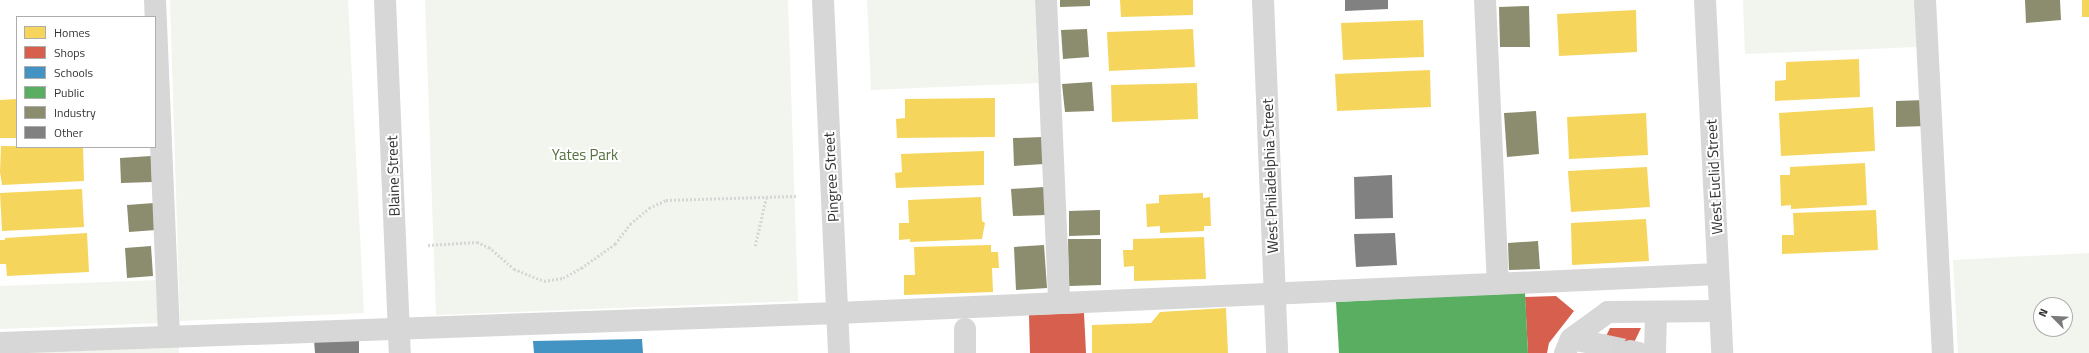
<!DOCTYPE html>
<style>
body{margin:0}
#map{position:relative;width:2089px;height:353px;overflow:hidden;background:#fff;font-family:"Titillium Web",sans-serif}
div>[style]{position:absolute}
.green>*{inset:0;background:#f1f5ed}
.homes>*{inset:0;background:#f6d55c}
.shops>*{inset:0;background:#d6604d}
.schools>*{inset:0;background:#4393c3}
.public>*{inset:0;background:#5aae61}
.industry>*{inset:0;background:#8c8c6e}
.building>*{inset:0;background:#818181}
.minor-tunnel>*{height:22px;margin-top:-11px;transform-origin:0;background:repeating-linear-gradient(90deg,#d6d6d6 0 22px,transparent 0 33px)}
.path>*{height:2.5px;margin-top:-1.25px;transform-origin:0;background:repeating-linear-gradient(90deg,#d6d6d6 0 2px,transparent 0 4px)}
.minor>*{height:22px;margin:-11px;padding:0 11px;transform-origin:11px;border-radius:11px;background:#d7d7d7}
span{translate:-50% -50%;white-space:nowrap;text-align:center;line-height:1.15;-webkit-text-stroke:4px #fff;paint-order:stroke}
.park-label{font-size:15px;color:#56703f}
.street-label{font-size:15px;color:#333}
.legend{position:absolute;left:16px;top:16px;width:140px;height:132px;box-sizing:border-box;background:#fff;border:1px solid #adadad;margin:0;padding:5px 7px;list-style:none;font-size:12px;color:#333}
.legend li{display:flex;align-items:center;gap:8px;height:20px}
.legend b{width:20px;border:1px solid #adadad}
.north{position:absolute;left:2033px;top:297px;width:40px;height:40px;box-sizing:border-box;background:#fff;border:1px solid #adadad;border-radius:50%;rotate:294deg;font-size:11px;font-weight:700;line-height:16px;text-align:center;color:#333}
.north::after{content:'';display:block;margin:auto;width:14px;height:18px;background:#7a7a7a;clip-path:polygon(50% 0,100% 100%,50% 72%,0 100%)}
</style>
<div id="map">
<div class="green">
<i style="clip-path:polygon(170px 0,348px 0,364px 313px,180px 321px)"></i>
<i style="clip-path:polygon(425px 0,788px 0,798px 301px,436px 315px)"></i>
<i style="clip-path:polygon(867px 0,1035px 0,1038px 83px,871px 90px)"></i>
<i style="clip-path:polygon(1743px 0,1916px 0,1918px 47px,1745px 54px)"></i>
<i style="clip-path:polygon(evenodd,2089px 253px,2089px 353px,1958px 353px,1953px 260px,2089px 253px,2041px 305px,2065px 305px,2065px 329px,2041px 329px,2041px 305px)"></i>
<i style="clip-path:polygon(159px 280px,161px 323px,0 329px,0 286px)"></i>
<i style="clip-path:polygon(179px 345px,179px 353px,0 353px)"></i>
</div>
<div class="homes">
<i style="clip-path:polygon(1120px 0,1193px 0,1193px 15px,1121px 17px)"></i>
<i style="clip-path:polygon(2082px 0,2089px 0,2089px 17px,2082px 17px)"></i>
<i style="clip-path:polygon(1636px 10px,1637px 52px,1559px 56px,1557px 14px)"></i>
<i style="clip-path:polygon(1423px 20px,1424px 57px,1343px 60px,1341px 23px)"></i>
<i style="clip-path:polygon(1193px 29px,1195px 67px,1109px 71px,1107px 32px)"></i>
<i style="clip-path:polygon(1859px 59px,1860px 97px,1775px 101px,1775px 81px,1786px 80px,1786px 62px)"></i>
<i style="clip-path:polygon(1430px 70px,1431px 107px,1337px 111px,1335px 74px)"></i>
<i style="clip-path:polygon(1197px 83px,1198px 119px,1112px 122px,1111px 85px)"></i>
<i style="clip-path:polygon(995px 98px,995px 137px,897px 138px,896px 119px,905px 118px,905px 99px)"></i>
<i style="clip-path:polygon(17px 99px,17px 138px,0 138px,0 100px)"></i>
<i style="clip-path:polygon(1873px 107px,1875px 151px,1781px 156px,1779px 113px)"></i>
<i style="clip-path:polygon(1646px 113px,1648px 155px,1569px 159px,1567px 117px)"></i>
<i style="clip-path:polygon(1px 146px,83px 147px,84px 181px,2px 185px,0 172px)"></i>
<i style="clip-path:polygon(984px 151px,984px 185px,896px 188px,895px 173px,902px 172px,901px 154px)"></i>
<i style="clip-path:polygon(1865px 163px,1867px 205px,1791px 209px,1791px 205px,1781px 206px,1780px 175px,1790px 175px,1790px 167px)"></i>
<i style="clip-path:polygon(1647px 167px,1650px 207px,1571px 212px,1568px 171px)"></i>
<i style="clip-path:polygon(82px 189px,84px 227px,2px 231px,0 193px)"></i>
<i style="clip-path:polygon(1203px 193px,1203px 198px,1210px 197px,1211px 226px,1204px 226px,1204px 231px,1160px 233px,1160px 226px,1147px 227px,1146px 204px,1159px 203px,1159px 195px)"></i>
<i style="clip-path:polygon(981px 197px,982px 221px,985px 223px,982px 239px,910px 242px,910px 239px,899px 240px,899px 223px,909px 223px,908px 200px)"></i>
<i style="clip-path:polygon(1876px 210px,1878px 250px,1782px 254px,1782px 235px,1794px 235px,1793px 213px)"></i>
<i style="clip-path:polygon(1646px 219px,1649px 261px,1572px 265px,1571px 223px)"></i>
<i style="clip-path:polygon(87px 233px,89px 272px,7px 276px,6px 264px,0 264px,0 240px,5px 240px,5px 238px)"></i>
<i style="clip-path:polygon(1204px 237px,1206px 279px,1134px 281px,1134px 266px,1124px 267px,1123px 250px,1133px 250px,1133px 239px)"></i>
<i style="clip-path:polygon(991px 245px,991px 252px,998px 252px,999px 268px,992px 268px,993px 292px,904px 295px,904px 275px,915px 275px,914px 247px)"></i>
<i style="clip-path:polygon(1226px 308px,1228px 353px,1092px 353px,1092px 325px,1151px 323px,1160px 312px)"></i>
</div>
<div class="shops">
<i style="clip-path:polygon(1556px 296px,1574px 311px,1549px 343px,1547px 353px,1528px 353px,1525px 297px)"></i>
<i style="clip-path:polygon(1084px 313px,1086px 353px,1030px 353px,1029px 315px)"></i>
<i style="clip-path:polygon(1610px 328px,1641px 328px,1629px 353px,1598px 353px)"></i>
</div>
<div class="schools">
<i style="clip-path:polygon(642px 339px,643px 353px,534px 353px,533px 341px)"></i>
</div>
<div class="public">
<i style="clip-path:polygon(1525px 292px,1528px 353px,1339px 353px,1336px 302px)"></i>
</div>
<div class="industry">
<i style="clip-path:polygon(1060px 0,1090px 0,1090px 6px,1060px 7px)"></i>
<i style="clip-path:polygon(2025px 0,2060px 0,2061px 20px,2026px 23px)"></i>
<i style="clip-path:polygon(1529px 6px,1530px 47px,1500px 47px,1499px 7px)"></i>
<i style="clip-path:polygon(1087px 29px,1089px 57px,1063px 59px,1061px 30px)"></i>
<i style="clip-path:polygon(1092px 82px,1094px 111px,1065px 112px,1062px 84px)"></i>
<i style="clip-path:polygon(1926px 100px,1927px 126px,1896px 127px,1896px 101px)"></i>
<i style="clip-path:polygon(1536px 111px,1539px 154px,1507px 157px,1504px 113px)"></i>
<i style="clip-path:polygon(1043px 137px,1044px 164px,1014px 166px,1013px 138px)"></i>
<i style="clip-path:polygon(151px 156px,152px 182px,121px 183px,120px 158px)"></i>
<i style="clip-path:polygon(1044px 187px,1046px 215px,1013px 216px,1011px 189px)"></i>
<i style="clip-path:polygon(154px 203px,156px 230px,129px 232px,127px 205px)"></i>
<i style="clip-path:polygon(1100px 210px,1100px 235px,1069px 236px,1069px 211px)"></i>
<i style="clip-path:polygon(1068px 239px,1101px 239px,1101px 285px,1069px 286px)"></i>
<i style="clip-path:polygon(1538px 241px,1540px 269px,1509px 270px,1508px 243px)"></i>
<i style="clip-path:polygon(1044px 245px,1047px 288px,1016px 290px,1014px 247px)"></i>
<i style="clip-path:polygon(151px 246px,153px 276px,127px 278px,125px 248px)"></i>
</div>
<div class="building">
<i style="clip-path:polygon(1345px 0,1388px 0,1388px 9px,1345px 11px)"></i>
<i style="clip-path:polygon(1392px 175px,1393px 218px,1355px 219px,1354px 177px)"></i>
<i style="clip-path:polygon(1395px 233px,1397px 265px,1356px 267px,1354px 234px)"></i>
<i style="clip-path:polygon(359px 338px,359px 353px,315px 353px,314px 340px)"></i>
</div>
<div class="minor-tunnel">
<i style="left:1602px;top:345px;width:29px;rotate:12deg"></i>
</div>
<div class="path">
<i style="left:428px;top:245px;width:49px;rotate:-3.5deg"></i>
<i style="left:477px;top:242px;width:13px;rotate:23deg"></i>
<i style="left:489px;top:247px;width:33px;rotate:41deg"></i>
<i style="left:514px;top:269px;width:32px;rotate:22deg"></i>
<i style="left:544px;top:281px;width:19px;rotate:-9deg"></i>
<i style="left:563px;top:278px;width:21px;rotate:-29deg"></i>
<i style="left:581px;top:268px;width:42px;rotate:-35.2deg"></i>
<i style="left:615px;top:244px;width:25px;rotate:-53deg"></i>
<i style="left:630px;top:224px;width:25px;rotate:-40deg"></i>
<i style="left:649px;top:208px;width:19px;rotate:-25deg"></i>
<i style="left:666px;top:200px;width:130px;rotate:-1.8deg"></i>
<i style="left:755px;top:246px;width:49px;rotate:-77.1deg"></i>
</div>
<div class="minor">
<i style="left:155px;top:0;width:337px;rotate:87.6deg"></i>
<i style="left:385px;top:0;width:353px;rotate:87.6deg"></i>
<i style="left:823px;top:0;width:353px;rotate:87.4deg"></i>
<i style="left:1046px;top:0;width:303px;rotate:87.5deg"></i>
<i style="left:1263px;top:0;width:353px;rotate:87.7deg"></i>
<i style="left:1485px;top:0;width:284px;rotate:87.4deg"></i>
<i style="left:1705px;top:0;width:353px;rotate:87.2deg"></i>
<i style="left:1925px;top:0;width:353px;rotate:87.1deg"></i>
<i style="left:965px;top:329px;width:24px;rotate:90deg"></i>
<i style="left:1571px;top:339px;width:32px;rotate:11deg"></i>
<i style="left:0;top:343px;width:838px;rotate:-2.05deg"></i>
<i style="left:837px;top:313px;width:882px;rotate:-2.53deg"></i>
<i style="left:1630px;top:351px;width:9px;rotate:13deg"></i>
<i style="left:1565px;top:353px;width:15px;rotate:-67deg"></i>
<i style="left:1571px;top:339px;width:46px;rotate:-36.1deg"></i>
<i style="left:1608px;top:312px;width:112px;rotate:-0.5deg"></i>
<i style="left:1655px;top:353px;width:41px;rotate:-88.6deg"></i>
</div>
<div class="park-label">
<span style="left:585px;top:155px">Yates Park</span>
</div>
<div class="street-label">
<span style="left:393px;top:176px;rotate:-92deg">Blaine Street</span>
<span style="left:1270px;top:176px;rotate:-92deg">West Philadelphia Street</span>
<span style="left:831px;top:177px;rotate:-93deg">Pingree Street</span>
<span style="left:1714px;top:177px;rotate:-93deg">West Euclid Street</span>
</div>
<ul class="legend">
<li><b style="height:11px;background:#f6d55c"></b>Homes</li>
<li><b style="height:11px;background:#d6604d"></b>Shops</li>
<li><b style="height:11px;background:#4393c3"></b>Schools</li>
<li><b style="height:11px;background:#5aae61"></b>Public</li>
<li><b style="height:11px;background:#8c8c6e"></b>Industry</li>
<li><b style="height:11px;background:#818181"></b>Other</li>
</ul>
<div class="north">N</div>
</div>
